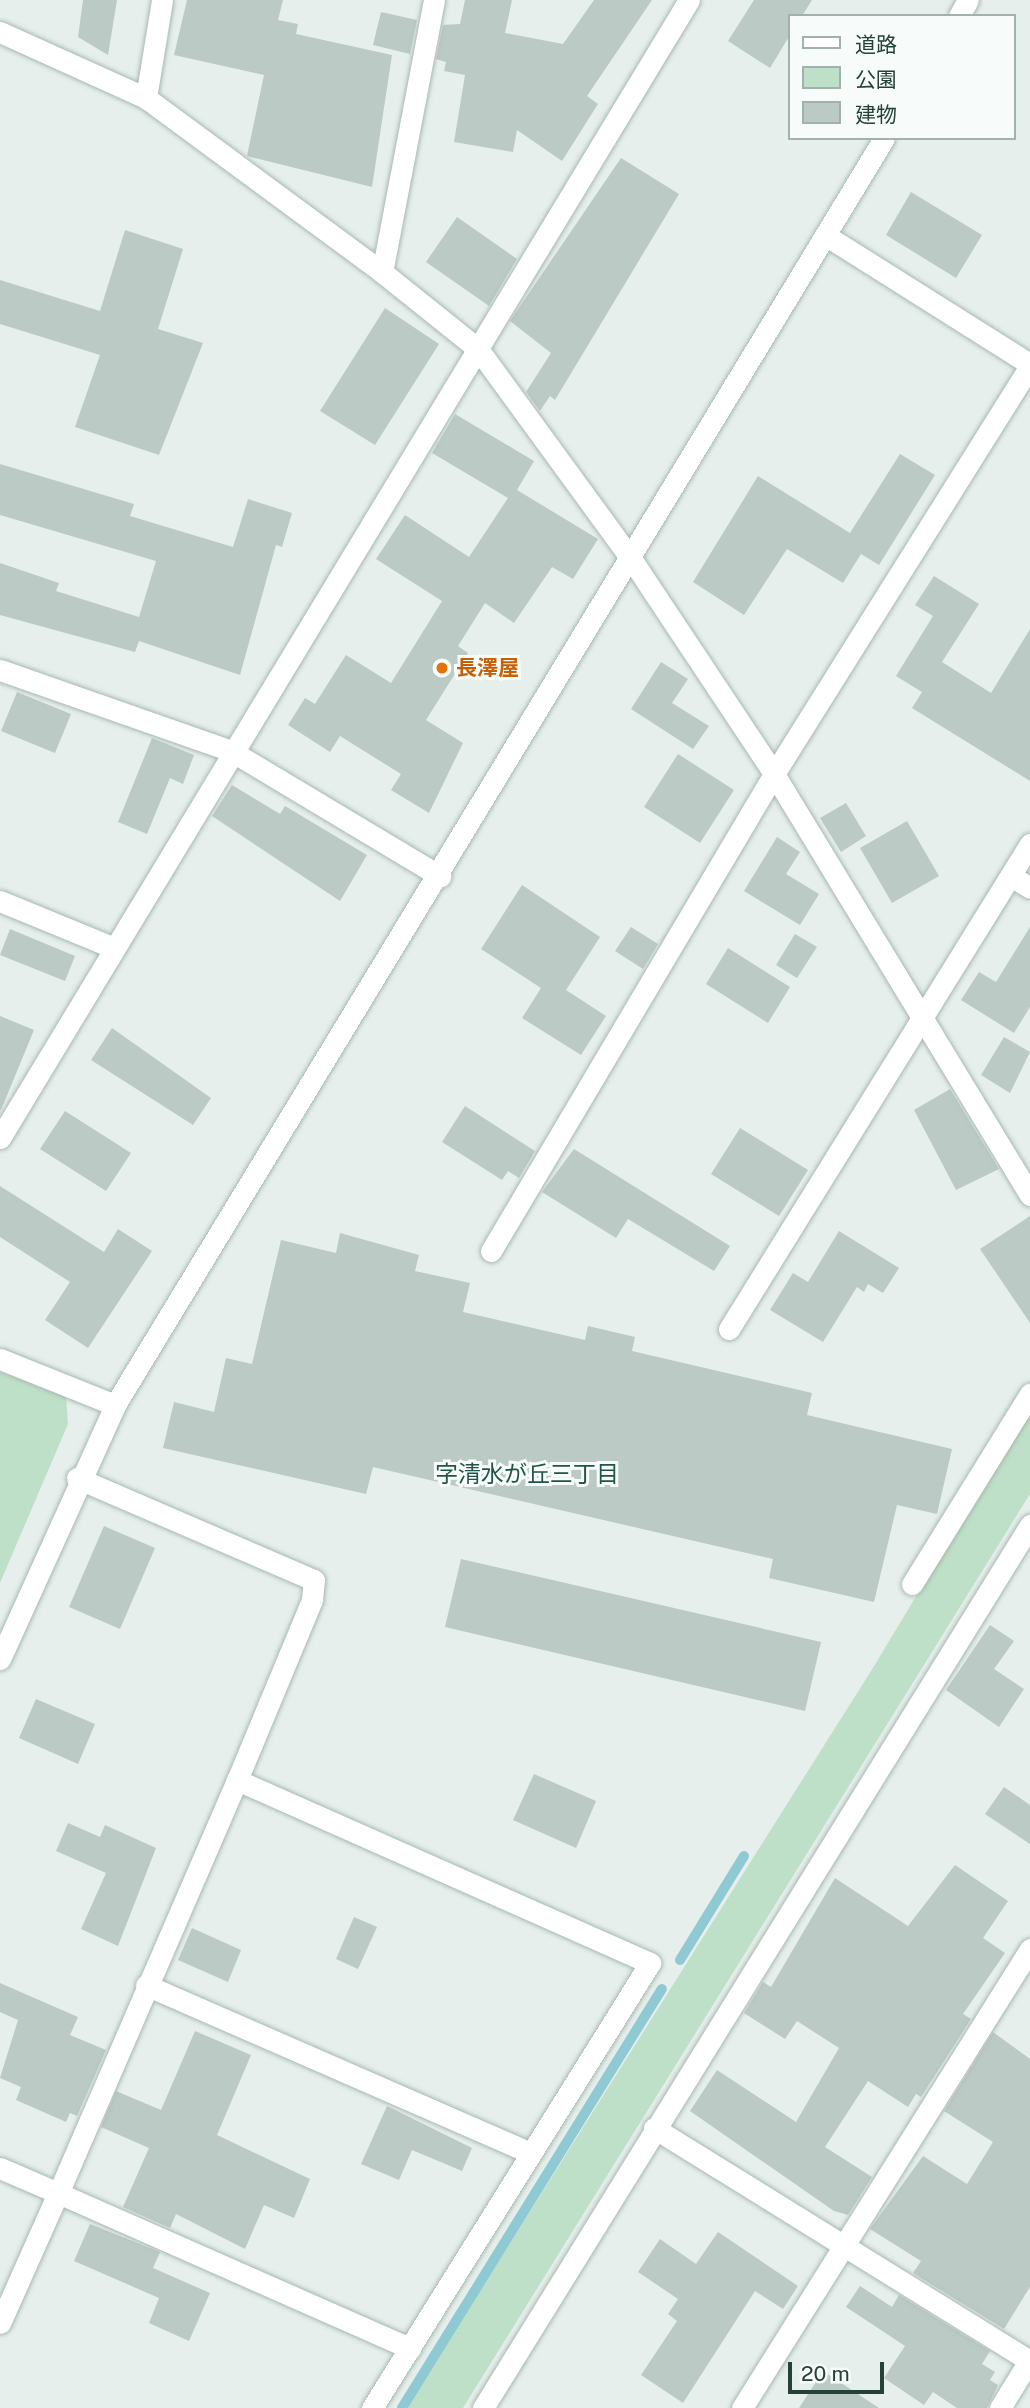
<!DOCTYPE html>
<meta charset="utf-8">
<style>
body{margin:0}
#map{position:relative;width:1030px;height:2408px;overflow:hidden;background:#e6efeb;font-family:"Public Sans","Noto Sans JP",sans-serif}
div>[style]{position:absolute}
.green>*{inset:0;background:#bfe0c8}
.stream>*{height:10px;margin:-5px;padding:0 5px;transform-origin:5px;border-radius:5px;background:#8ec9d4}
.building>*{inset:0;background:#bbcac4}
.roads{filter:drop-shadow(0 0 2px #a8b8b2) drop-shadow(0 0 2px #a8b8b2)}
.minor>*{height:21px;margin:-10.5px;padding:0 10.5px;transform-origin:10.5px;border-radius:10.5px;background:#fff}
.tertiary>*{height:21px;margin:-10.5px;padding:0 10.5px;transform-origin:10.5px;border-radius:10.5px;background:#fff}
.dots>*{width:19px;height:19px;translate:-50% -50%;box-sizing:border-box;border:4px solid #f7fbf9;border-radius:50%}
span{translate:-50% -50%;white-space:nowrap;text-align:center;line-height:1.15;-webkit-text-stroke:6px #f7fbf9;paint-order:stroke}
.food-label{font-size:21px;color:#c56008;font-weight:700}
.left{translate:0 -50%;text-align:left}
.neighbourhood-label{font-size:23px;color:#1f5548}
.legend{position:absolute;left:788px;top:14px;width:228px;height:126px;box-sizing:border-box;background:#f7fbf9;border:2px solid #a3b1ad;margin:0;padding:9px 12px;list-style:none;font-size:21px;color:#24423a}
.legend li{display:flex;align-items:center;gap:14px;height:35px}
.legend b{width:35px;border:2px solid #a3b1ad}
.scale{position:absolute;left:788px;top:2362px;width:96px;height:32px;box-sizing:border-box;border:4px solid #24423a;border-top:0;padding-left:9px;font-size:21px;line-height:24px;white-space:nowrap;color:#24423a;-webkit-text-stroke:5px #f7fbf9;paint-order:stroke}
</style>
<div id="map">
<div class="green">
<i style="clip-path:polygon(0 1372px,66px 1396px,68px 1424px,0 1583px)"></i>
<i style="clip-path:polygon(1030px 1407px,1030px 1494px,463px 2408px,406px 2408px,871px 1671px)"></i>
</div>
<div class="stream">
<i style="left:680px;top:1960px;width:122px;rotate:-58.4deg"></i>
<i style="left:402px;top:2408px;width:493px;rotate:-58.2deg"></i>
</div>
<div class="building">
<i style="clip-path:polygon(83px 0,117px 0,108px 55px,78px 37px)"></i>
<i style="clip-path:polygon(187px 0,283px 0,278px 20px,298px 24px,296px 34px,392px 55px,372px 187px,247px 156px,264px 75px,174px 55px)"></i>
<i style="clip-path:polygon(465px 0,512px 0,505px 33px,563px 44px,594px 0,652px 0,587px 96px,598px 104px,562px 161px,517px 130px,513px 152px,454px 142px,465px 75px,444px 71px,446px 62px,436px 59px,443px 25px,460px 24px)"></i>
<i style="clip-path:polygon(754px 0,812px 0,802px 16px,790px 16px,790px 35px,770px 68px,728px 41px)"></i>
<i style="clip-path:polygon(381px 12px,417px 20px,410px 54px,373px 45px)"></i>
<i style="clip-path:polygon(621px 158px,679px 194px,555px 400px,550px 396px,540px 411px,526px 392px,551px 353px,510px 321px)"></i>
<i style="clip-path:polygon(911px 192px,982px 235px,956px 278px,886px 235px)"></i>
<i style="clip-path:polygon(457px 217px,517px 259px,489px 306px,426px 262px)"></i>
<i style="clip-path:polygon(125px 230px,183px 249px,158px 329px,203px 343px,159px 455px,75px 427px,100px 355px,0 324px,0 280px,100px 311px)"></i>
<i style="clip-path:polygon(385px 308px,439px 344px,375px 445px,320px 411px)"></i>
<i style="clip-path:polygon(455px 414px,534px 461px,517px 490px,598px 539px,573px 579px,552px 567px,514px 623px,485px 603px,458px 646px,468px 653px,426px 720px,463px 743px,429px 813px,391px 790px,401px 774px,340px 736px,330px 752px,288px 725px,305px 698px,315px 704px,346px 655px,391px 683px,442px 601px,376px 559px,405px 515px,469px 557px,508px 498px,432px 453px)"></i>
<i style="clip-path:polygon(900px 454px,935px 475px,879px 565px,861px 554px,843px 583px,787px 549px,744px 615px,693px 582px,758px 476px,850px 533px)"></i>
<i style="clip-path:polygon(0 464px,134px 504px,130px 516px,233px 547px,248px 499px,292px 513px,282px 547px,276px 545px,240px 675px,139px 641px,135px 652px,0 615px,0 563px,59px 583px,56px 591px,139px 617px,156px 561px,0 515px)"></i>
<i style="clip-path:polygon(934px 576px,979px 604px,942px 662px,991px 693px,1030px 629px,1030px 781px,912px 708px,922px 692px,896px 676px,933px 616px,915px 605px)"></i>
<i style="clip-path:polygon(661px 662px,688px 679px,672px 703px,709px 726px,693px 749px,631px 709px)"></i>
<i style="clip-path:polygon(17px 692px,71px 714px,55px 753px,1px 731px)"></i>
<i style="clip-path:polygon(152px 738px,194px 755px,183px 784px,170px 778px,147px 834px,118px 822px)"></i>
<i style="clip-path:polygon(678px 754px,734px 790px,700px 843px,644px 807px)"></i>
<i style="clip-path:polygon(232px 785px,280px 814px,285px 806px,367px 855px,340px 901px,212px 816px)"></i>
<i style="clip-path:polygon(846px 803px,866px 836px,841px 852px,820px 818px)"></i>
<i style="clip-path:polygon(907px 821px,939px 876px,892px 903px,860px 848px)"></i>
<i style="clip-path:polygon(777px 837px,800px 852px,786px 874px,819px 894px,800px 925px,744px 891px)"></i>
<i style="clip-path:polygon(522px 885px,600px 937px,566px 990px,606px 1016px,581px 1055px,522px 1018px,541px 988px,481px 949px)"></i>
<i style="clip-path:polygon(631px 927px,658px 944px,643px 969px,615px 951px)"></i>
<i style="clip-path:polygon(1030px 927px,1030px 1007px,1014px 1033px,961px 1000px,979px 972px,996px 982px)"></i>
<i style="clip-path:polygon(10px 929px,75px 956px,65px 981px,0 955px)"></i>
<i style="clip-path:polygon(795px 934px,817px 947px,797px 978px,776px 965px)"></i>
<i style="clip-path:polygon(728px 948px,790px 987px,768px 1023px,706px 984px)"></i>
<i style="clip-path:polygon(0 1016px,34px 1030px,1px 1110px,0 1110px)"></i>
<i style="clip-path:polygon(112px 1028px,211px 1098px,193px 1125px,91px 1060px)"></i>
<i style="clip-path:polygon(1004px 1037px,1030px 1052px,1010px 1093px,981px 1075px)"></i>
<i style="clip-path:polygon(950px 1089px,999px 1169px,956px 1190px,914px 1110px)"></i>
<i style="clip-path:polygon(465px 1106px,535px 1151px,519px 1178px,508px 1171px,502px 1180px,442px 1142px)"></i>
<i style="clip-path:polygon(65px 1111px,131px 1153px,106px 1191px,40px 1149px)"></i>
<i style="clip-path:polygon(740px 1128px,808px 1170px,779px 1216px,711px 1174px)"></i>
<i style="clip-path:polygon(574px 1149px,730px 1246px,714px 1271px,628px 1219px,616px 1238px,542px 1192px)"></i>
<i style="clip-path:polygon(0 1186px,104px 1252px,118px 1229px,152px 1251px,88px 1348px,45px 1320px,70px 1282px,0 1237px)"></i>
<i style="clip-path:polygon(1030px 1216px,1030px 1323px,980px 1249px)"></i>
<i style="clip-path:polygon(839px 1231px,899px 1268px,883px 1293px,868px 1284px,864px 1292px,857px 1287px,823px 1342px,770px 1310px,793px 1273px,808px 1282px)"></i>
<i style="clip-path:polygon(340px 1233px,419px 1255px,415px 1271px,470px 1283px,463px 1312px,585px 1340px,588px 1326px,635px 1337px,632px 1351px,812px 1393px,807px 1415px,952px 1449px,937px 1514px,897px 1505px,874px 1602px,769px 1578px,773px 1559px,373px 1467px,366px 1494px,163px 1448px,174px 1402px,214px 1412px,226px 1358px,252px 1364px,281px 1240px,336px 1253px)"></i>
<i style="clip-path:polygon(104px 1526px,155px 1548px,120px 1629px,69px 1607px)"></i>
<i style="clip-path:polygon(461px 1559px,821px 1642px,805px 1711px,445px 1627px)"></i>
<i style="clip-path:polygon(990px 1625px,1014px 1641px,994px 1669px,1024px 1689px,999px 1727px,946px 1690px)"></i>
<i style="clip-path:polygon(36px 1699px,95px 1724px,78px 1764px,19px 1738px)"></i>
<i style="clip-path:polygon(534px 1774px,596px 1801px,576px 1848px,513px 1820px)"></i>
<i style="clip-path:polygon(1004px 1787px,1030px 1805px,1030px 1844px,985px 1814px)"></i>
<i style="clip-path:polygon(68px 1823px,100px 1837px,105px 1825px,156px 1848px,118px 1946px,81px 1929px,106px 1873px,56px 1851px)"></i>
<i style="clip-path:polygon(955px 1865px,1008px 1901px,983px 1938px,1005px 1953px,963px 2014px,971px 2019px,921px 2097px,916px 2094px,908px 2107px,868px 2081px,825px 2147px,872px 2177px,848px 2215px,834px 2211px,690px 2111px,717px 2070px,796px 2122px,839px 2048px,797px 2021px,785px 2039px,744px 2013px,763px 1982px,771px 1987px,835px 1878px,908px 1926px)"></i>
<i style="clip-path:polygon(354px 1917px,377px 1927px,358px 1969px,336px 1959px)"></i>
<i style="clip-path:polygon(192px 1928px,241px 1950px,228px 1982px,178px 1960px)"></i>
<i style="clip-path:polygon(0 1983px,78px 2017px,70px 2035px,106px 2050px,77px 2116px,70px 2113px,66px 2122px,16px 2100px,21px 2087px,0 2078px,18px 2020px,0 2012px)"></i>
<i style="clip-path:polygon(195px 2031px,251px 2055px,217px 2135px,310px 2179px,294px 2218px,264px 2205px,245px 2249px,176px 2214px,170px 2228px,123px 2207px,149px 2148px,101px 2127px,116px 2091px,161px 2110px)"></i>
<i style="clip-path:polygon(993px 2032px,1030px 2059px,1030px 2287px,1004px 2329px,913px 2273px,921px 2261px,870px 2229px,923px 2156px,967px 2184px,993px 2142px,944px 2111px)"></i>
<i style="clip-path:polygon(387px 2106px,472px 2148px,462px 2171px,412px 2150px,399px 2180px,361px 2164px)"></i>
<i style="clip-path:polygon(90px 2224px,160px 2252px,153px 2268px,210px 2293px,189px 2341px,149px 2323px,159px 2298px,74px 2261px)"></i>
<i style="clip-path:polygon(718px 2232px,798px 2286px,783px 2309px,755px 2291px,683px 2403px,641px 2375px,677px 2321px,668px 2314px,678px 2299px,638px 2272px,660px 2239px,696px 2264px)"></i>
<i style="clip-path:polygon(860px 2286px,892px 2307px,899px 2295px,990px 2351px,982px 2364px,995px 2372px,990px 2380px,998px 2385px,987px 2408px,957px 2408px,933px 2392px,924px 2405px,884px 2378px,905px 2346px,846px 2307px)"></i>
<i style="clip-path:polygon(823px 2371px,879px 2408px,799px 2408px)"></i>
</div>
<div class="roads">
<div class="minor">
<i style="left:434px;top:0;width:277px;rotate:100.8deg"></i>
<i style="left:382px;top:272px;width:123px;rotate:38.7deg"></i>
<i style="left:478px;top:349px;width:261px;rotate:53.9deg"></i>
<i style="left:632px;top:560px;width:257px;rotate:56.4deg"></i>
<i style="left:774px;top:774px;width:493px;rotate:58.7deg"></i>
<i style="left:146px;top:98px;width:99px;rotate:-80.7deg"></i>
<i style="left:825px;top:235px;width:242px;rotate:32.2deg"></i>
<i style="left:0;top:670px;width:245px;rotate:19.3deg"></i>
<i style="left:231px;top:751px;width:244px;rotate:30.9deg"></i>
<i style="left:1011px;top:876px;width:22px;rotate:32deg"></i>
<i style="left:0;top:901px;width:121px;rotate:22.3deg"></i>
<i style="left:0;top:1138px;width:1330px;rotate:-58.81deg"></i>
<i style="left:491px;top:1251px;width:555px;rotate:-59.32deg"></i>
<i style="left:774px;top:774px;width:482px;rotate:-57.9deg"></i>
<i style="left:729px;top:1329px;width:571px;rotate:-58.18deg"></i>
<i style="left:0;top:1359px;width:124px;rotate:21.8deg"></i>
<i style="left:77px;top:1478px;width:258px;rotate:23.3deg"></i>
<i style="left:314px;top:1580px;width:20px;rotate:96deg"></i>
<i style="left:312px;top:1600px;width:195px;rotate:112.6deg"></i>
<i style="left:237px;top:1780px;width:452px;rotate:23.9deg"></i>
<i style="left:650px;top:1963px;width:525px;rotate:121.99deg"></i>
<i style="left:912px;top:1584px;width:224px;rotate:-58.2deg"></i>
<i style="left:237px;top:1780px;width:450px;rotate:113.4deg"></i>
<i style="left:58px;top:2193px;width:385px;rotate:23.8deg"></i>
<i style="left:146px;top:1985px;width:419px;rotate:23.6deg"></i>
<i style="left:654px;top:2128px;width:442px;rotate:31.8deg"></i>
<i style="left:0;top:2168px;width:63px;rotate:23.3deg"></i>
<i style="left:58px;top:2193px;width:142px;rotate:114deg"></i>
<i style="left:483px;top:2408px;width:1039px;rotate:-58.22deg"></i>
<i style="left:742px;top:2408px;width:542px;rotate:-57.89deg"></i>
<i style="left:1000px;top:2408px;width:57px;rotate:-58.5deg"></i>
</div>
<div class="tertiary">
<i style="left:959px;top:16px;width:18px;rotate:-61deg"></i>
<i style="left:0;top:32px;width:160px;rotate:24.3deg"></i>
<i style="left:146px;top:98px;width:293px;rotate:36.4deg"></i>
<i style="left:0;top:1659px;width:279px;rotate:-65.6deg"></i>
<i style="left:115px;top:1405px;width:1482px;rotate:-58.74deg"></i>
</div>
</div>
<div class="dots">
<i style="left:442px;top:668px;background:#e8710a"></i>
</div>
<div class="food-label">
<span class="left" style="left:456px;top:668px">長澤屋</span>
</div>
<div class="neighbourhood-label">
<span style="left:527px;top:1474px">字清水が丘三丁目</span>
</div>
<ul class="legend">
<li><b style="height:9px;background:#fff"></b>道路</li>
<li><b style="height:19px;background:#bfe0c8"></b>公園</li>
<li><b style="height:19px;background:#bbcac4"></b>建物</li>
</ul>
<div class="scale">20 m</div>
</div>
